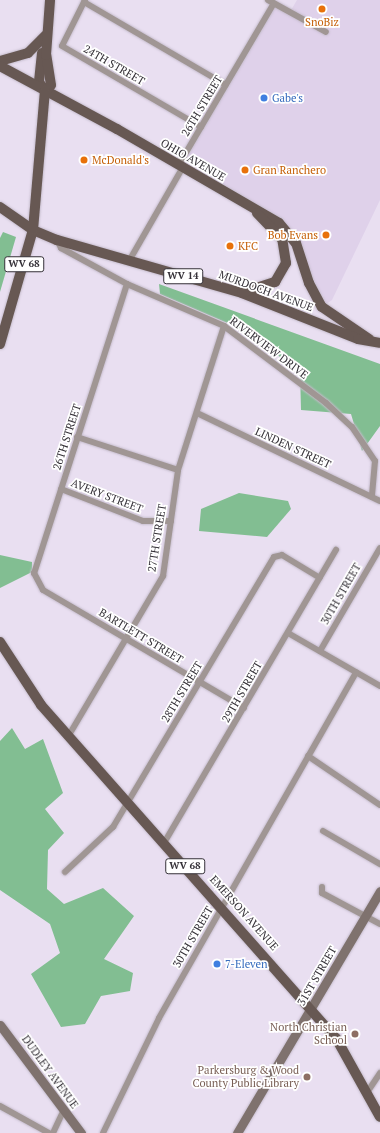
<!DOCTYPE html>
<style>
body{margin:0}
#map{position:relative;width:380px;height:1133px;overflow:hidden;background:#e9dff1;font-family:"PT Serif",serif}
div>[style]{position:absolute}
.built>*{inset:0;background:#dfd1ea}
.forest>*{inset:0;background:#82be92}
.roads{filter:drop-shadow(0 0 1px #c5bccc) drop-shadow(0 0 1px #c5bccc)}
.street>*{height:6px;margin:-3px;padding:0 3px;transform-origin:3px;border-radius:3px;background:#a09694}
.secondary>*{height:9px;margin:-4.5px;padding:0 4.5px;transform-origin:4.5px;border-radius:4.5px;background:#7f726e}
.primary>*{height:10px;margin:-5px;padding:0 5px;transform-origin:5px;border-radius:5px;background:#675853}
.dots>*{width:11px;height:11px;translate:-50% -50%;box-sizing:border-box;border:2px solid #fff;border-radius:50%}
span{translate:-50% -50%;white-space:nowrap;text-align:center;line-height:1.15;-webkit-text-stroke:3.5px #fff;paint-order:stroke}
.shield-label span{padding:1px 3px;background:#fff;border:1px solid;border-radius:3px;-webkit-text-stroke-width:0}
.shield-label{font-size:10px;color:#343037;font-weight:700}
.food-label{font-size:11px;color:#c56008}
.left{translate:0 -50%;text-align:left}
.right{translate:-100% -50%;text-align:right}
.street-label{font-size:11px;color:#343037}
.shop-label{font-size:11px;color:#366cbe}
.education-label{font-size:11px;color:#785e54}
</style>
<div id="map">
<div class="built">
<i style="clip-path:polygon(297px 0,380px 0,380px 200px,332px 300px,322px 307px,296px 243px,181px 161px,274px 3px,290px 12px)"></i>
</div>
<div class="forest">
<i style="clip-path:polygon(3px 232px,16px 237px,0 292px,0 238px)"></i>
<i style="clip-path:polygon(159px 284px,380px 364px,380px 426px,362px 451px,351px 414px,301px 410px,300px 371px,239px 328px,160px 294px)"></i>
<i style="clip-path:polygon(239px 493px,288px 501px,291px 509px,267px 537px,199px 531px,201px 509px)"></i>
<i style="clip-path:polygon(0 555px,32px 562px,32px 572px,0 588px)"></i>
<i style="clip-path:polygon(12px 728px,25px 749px,43px 739px,63px 793px,45px 809px,64px 833px,48px 850px,47px 889px,64px 904px,103px 888px,134px 916px,104px 959px,133px 973px,130px 991px,101px 996px,85px 1024px,61px 1027px,31px 974px,60px 953px,50px 924px,0 890px,0 741px)"></i>
</div>
<div class="roads">
<div class="street">
<i style="left:85px;top:0;width:51px;rotate:116.6deg"></i>
<i style="left:62px;top:46px;width:161px;rotate:30.2deg"></i>
<i style="left:268px;top:0;width:66px;rotate:28.9deg"></i>
<i style="left:84px;top:2px;width:164px;rotate:30.3deg"></i>
<i style="left:57px;top:240px;width:9px;rotate:63deg"></i>
<i style="left:61px;top:248px;width:75px;rotate:28.6deg"></i>
<i style="left:127px;top:284px;width:106px;rotate:23.4deg"></i>
<i style="left:224px;top:326px;width:128px;rotate:37deg"></i>
<i style="left:326px;top:403px;width:35px;rotate:43deg"></i>
<i style="left:352px;top:427px;width:41px;rotate:55.9deg"></i>
<i style="left:375px;top:461px;width:36px;rotate:95deg"></i>
<i style="left:129px;top:261px;width:106px;rotate:-60.1deg"></i>
<i style="left:182px;top:169px;width:8px;rotate:-97deg"></i>
<i style="left:181px;top:161px;width:183px;rotate:-59.5deg"></i>
<i style="left:127px;top:284px;width:304px;rotate:107.8deg"></i>
<i style="left:34px;top:573px;width:19px;rotate:62deg"></i>
<i style="left:43px;top:590px;width:233px;rotate:30.4deg"></i>
<i style="left:197px;top:413px;width:203px;rotate:25.7deg"></i>
<i style="left:77px;top:437px;width:106px;rotate:18.1deg"></i>
<i style="left:61px;top:489px;width:88px;rotate:21.3deg"></i>
<i style="left:143px;top:521px;width:28px"></i>
<i style="left:288px;top:633px;width:106px;rotate:29.9deg"></i>
<i style="left:320px;top:651px;width:119px;rotate:-59.8deg"></i>
<i style="left:69px;top:735px;width:185px;rotate:-59.4deg"></i>
<i style="left:163px;top:576px;width:107px;rotate:-81.9deg"></i>
<i style="left:178px;top:470px;width:151px;rotate:-72.3deg"></i>
<i style="left:308px;top:756px;width:87px;rotate:34.2deg"></i>
<i style="left:323px;top:831px;width:66px;rotate:30.1deg"></i>
<i style="left:164px;top:843px;width:340px;rotate:-59.6deg"></i>
<i style="left:65px;top:872px;width:66px;rotate:-43.2deg"></i>
<i style="left:113px;top:827px;width:314px;rotate:-59.2deg"></i>
<i style="left:274px;top:557px;width:8px;rotate:-14deg"></i>
<i style="left:282px;top:555px;width:44px;rotate:31.2deg"></i>
<i style="left:322px;top:887px;width:6px;rotate:90deg"></i>
<i style="left:322px;top:893px;width:66px;rotate:28.1deg"></i>
<i style="left:368px;top:1091px;width:22px;rotate:-56deg"></i>
<i style="left:0;top:1106px;width:56px;rotate:28.9deg"></i>
<i style="left:53px;top:1133px;width:23px;rotate:-65deg"></i>
<i style="left:103px;top:1133px;width:128px;rotate:-64deg"></i>
<i style="left:159px;top:1018px;width:398px;rotate:-60.3deg"></i>
</div>
<div class="secondary">
<i style="left:0;top:1025px;width:135px;rotate:53.1deg"></i>
<i style="left:237px;top:1133px;width:281px;rotate:-59.4deg"></i>
</div>
<div class="primary">
<i style="left:42px;top:53px;width:29px;rotate:96deg"></i>
<i style="left:39px;top:82px;width:11px;rotate:56deg"></i>
<i style="left:0;top:61px;width:29px;rotate:-16deg"></i>
<i style="left:28px;top:53px;width:25px;rotate:-45deg"></i>
<i style="left:0;top:66px;width:133px;rotate:28.3deg"></i>
<i style="left:117px;top:129px;width:187px;rotate:30.1deg"></i>
<i style="left:279px;top:223px;width:26px;rotate:50deg"></i>
<i style="left:296px;top:243px;width:42px;rotate:72deg"></i>
<i style="left:309px;top:283px;width:27px;rotate:62deg"></i>
<i style="left:322px;top:307px;width:57px;rotate:34.2deg"></i>
<i style="left:45px;top:91px;width:8px;rotate:-45deg"></i>
<i style="left:51px;top:85px;width:30px;rotate:-99deg"></i>
<i style="left:46px;top:55px;width:55px;rotate:-85.8deg"></i>
<i style="left:0;top:207px;width:40px;rotate:34.9deg"></i>
<i style="left:33px;top:230px;width:26px;rotate:23deg"></i>
<i style="left:57px;top:240px;width:192px;rotate:16deg"></i>
<i style="left:242px;top:293px;width:125px;rotate:21.6deg"></i>
<i style="left:358px;top:339px;width:22px;rotate:10deg"></i>
<i style="left:244px;top:292px;width:33px;rotate:-18deg"></i>
<i style="left:275px;top:282px;width:22px;rotate:-60deg"></i>
<i style="left:286px;top:263px;width:24px;rotate:-99deg"></i>
<i style="left:282px;top:239px;width:36px;rotate:-134deg"></i>
<i style="left:0;top:344px;width:119px;rotate:-73.9deg"></i>
<i style="left:33px;top:230px;width:140px;rotate:-85.1deg"></i>
<i style="left:0;top:642px;width:75px;rotate:56.9deg"></i>
<i style="left:41px;top:705px;width:445px;rotate:48.5deg"></i>
<i style="left:336px;top:1038px;width:90px;rotate:60.9deg"></i>
</div>
</div>
<div class="dots">
<i style="left:322px;top:9px;background:#e8710a"></i>
<i style="left:264px;top:98px;background:#3f7fe0"></i>
<i style="left:84px;top:160px;background:#e8710a"></i>
<i style="left:245px;top:170px;background:#e8710a"></i>
<i style="left:326px;top:235px;background:#e8710a"></i>
<i style="left:230px;top:246px;background:#e8710a"></i>
<i style="left:217px;top:964px;background:#3f7fe0"></i>
<i style="left:355px;top:1034px;background:#8d6e63"></i>
<i style="left:307px;top:1077px;background:#8d6e63"></i>
</div>
<div class="shield-label">
<span style="left:24px;top:264px">WV 68</span>
<span style="left:183px;top:276px">WV 14</span>
<span style="left:185px;top:866px">WV 68</span>
</div>
<div class="food-label">
<span style="left:322px;top:22px">SnoBiz</span>
<span class="left" style="left:92px;top:160px">McDonald's</span>
<span class="left" style="left:253px;top:170px">Gran Ranchero</span>
<span class="right" style="left:318px;top:235px">Bob Evans</span>
<span class="left" style="left:238px;top:246px">KFC</span>
</div>
<div class="street-label">
<span style="left:114px;top:65px;rotate:30deg">24TH STREET</span>
<span style="left:202px;top:106px;rotate:-59deg">26TH STREET</span>
<span style="left:193px;top:160px;rotate:30deg">OHIO AVENUE</span>
<span style="left:266px;top:291px;rotate:20deg">MURDOCH AVENUE</span>
<span style="left:269px;top:348px;rotate:37deg">RIVERVIEW DRIVE</span>
<span style="left:67px;top:437px;rotate:-72deg">26TH STREET</span>
<span style="left:293px;top:448px;rotate:25deg">LINDEN STREET</span>
<span style="left:107px;top:496px;rotate:21deg">AVERY STREET</span>
<span style="left:157px;top:538px;rotate:-81deg">27TH STREET</span>
<span style="left:341px;top:594px;rotate:-60deg">30TH STREET</span>
<span style="left:141px;top:636px;rotate:31deg">BARTLETT STREET</span>
<span style="left:182px;top:692px;rotate:-59deg">28TH STREET</span>
<span style="left:242px;top:692px;rotate:-60deg">29TH STREET</span>
<span style="left:244px;top:913px;rotate:48deg">EMERSON AVENUE</span>
<span style="left:193px;top:937px;rotate:-60deg">30TH STREET</span>
<span style="left:317px;top:976px;rotate:-60deg">31ST STREET</span>
<span style="left:50px;top:1072px;rotate:54deg">DUDLEY AVENUE</span>
</div>
<div class="shop-label">
<span class="left" style="left:272px;top:98px">Gabe's</span>
<span class="left" style="left:225px;top:964px">7-Eleven</span>
</div>
<div class="education-label">
<span class="right" style="left:347px;top:1034px">North Christian<br>School</span>
<span class="right" style="left:299px;top:1077px">Parkersburg &amp; Wood<br>County Public Library</span>
</div>
</div>
